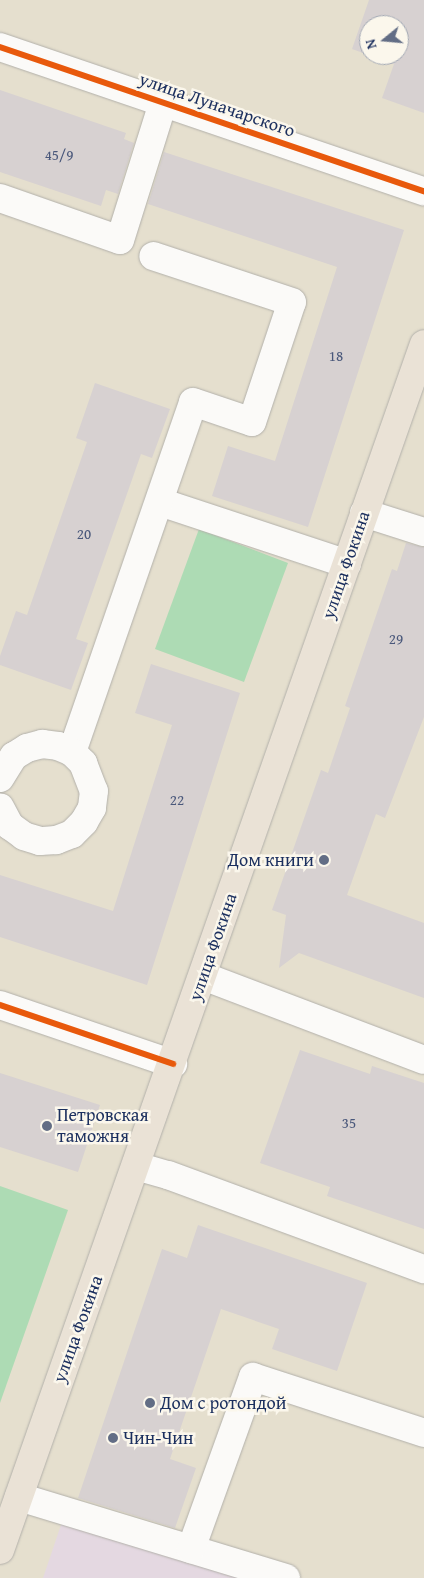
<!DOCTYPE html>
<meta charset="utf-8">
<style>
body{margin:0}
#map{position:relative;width:424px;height:1578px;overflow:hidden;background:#e5dfce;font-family:"Gentium Book Plus",serif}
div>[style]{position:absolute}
.built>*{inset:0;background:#e4d8e1}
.green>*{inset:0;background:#addbb4}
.building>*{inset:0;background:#d7d1d1}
.roads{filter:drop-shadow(0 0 1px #b2b0aa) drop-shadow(0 0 1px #b2b0aa)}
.minor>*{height:28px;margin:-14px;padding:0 14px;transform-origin:14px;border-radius:14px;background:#fbfaf8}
.major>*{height:28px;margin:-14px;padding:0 14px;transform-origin:14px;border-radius:14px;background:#eae2d6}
.cycleway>*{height:6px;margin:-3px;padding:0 3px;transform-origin:3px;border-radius:3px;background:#e8590c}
.dots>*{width:14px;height:14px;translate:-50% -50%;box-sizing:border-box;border:2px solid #fbf7ec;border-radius:50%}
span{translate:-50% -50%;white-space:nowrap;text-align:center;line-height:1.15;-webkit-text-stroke:5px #fbf7ec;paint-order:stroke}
.number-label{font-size:15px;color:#4a587b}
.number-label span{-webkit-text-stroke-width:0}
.street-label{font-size:18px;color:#1b2f5e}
.poi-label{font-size:18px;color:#1b2f5e}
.right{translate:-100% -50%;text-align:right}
.left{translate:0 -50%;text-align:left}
.north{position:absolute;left:359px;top:15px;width:50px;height:50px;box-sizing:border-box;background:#fbf7ec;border:1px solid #a1a7b3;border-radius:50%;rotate:253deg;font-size:14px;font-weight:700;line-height:20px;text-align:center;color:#1b2f5e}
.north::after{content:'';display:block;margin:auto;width:18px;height:22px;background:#626d85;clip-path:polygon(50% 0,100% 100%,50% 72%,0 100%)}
</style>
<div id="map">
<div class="built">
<i style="clip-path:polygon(63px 1519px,247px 1578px,43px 1578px)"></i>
</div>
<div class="green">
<i style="clip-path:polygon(199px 529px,288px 563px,244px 682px,155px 649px)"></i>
<i style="clip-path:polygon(0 1186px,68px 1210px,0 1403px)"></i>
</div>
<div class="building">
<i style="clip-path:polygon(evenodd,369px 0,424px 0,424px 113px,382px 98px,394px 64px,352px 49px,369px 0,369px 25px,399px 25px,399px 55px,369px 55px,369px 25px)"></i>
<i style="clip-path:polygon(0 90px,126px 133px,124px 139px,134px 143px,118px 194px,106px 190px,101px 206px,0 172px)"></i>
<i style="clip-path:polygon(164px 152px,404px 230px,308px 527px,212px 496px,228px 446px,275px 461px,337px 267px,148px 204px)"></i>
<i style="clip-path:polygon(95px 383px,170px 409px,152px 458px,141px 454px,76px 639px,88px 643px,71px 690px,0 665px,0 656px,16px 611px,27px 615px,87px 442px,76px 438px)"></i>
<i style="clip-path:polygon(406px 543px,424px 547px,424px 717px,385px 818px,376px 814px,347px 895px,424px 923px,424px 998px,299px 953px,279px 968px,286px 915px,272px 910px,321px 770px,328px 773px,350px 708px,345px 706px,392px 569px,397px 571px)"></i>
<i style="clip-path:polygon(151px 664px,240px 693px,147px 985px,0 937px,0 875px,113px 911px,172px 725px,135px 713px)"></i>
<i style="clip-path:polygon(300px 1050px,370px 1074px,372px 1066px,424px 1083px,424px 1229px,327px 1196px,330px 1187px,260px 1163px)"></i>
<i style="clip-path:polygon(0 1073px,100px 1105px,78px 1172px,0 1147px)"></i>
<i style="clip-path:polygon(198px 1225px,367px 1283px,337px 1371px,272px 1349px,279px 1329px,221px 1309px,170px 1459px,196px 1468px,175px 1528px,78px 1498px,162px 1249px,187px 1258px)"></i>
</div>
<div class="roads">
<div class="minor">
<i style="left:0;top:47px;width:448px;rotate:18.8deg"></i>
<i style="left:0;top:198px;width:127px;rotate:19.3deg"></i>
<i style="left:120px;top:240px;width:144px;rotate:-72.6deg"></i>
<i style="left:160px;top:502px;width:197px;rotate:18.3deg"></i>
<i style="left:364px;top:513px;width:63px;rotate:17.6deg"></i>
<i style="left:72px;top:752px;width:370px;rotate:-70.9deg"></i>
<i style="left:193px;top:402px;width:62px;rotate:18.7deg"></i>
<i style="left:252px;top:422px;width:126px;rotate:-71.6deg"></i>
<i style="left:292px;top:302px;width:146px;rotate:-161.7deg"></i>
<i style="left:0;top:778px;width:26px;rotate:-58deg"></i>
<i style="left:14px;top:756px;width:15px;rotate:-32deg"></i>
<i style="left:27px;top:748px;width:16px;rotate:-15deg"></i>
<i style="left:42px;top:744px;width:16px;rotate:7deg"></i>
<i style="left:58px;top:746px;width:15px;rotate:23deg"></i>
<i style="left:72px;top:752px;width:16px;rotate:45deg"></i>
<i style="left:83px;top:763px;width:30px;rotate:69deg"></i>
<i style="left:94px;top:791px;width:17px;rotate:97deg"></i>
<i style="left:92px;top:808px;width:16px;rotate:120deg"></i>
<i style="left:84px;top:822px;width:17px;rotate:135deg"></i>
<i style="left:72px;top:834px;width:17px;rotate:159deg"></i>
<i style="left:56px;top:840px;width:16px;rotate:176deg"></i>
<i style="left:40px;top:841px;width:17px;rotate:-163deg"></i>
<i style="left:24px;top:836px;width:17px;rotate:-144deg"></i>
<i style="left:10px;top:826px;width:21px;rotate:-118deg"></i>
<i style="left:203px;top:976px;width:236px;rotate:20.8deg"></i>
<i style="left:0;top:1005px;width:183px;rotate:18.8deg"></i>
<i style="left:136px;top:1166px;width:33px;rotate:16deg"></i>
<i style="left:168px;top:1175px;width:273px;rotate:20.2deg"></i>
<i style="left:19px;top:1497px;width:279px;rotate:16.9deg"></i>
<i style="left:191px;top:1549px;width:183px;rotate:-70.2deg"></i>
<i style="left:253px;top:1377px;width:180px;rotate:18.1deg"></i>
</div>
<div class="major">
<i style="left:0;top:1550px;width:1278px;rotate:-70.63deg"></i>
</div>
</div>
<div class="cycleway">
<i style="left:0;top:47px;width:448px;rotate:18.8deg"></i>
<i style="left:0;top:1005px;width:183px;rotate:18.8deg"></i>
</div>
<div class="dots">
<i style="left:324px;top:860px;background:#626d85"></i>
<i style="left:47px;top:1126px;background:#626d85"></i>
<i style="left:150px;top:1403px;background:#626d85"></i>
<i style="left:113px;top:1438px;background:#626d85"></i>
</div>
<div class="number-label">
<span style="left:59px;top:155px">45/9</span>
<span style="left:336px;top:356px">18</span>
<span style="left:84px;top:534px">20</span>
<span style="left:396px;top:639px">29</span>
<span style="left:177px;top:800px">22</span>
<span style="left:349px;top:1123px">35</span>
</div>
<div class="street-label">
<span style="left:217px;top:105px;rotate:19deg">улица Луначарского</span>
<span style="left:346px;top:565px;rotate:-71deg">улица Фокина</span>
<span style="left:213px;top:947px;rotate:-71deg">улица Фокина</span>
<span style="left:78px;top:1329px;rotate:-70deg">улица Фокина</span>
</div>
<div class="poi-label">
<span class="right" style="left:314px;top:860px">Дом книги</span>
<span class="left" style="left:57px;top:1126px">Петровская<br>таможня</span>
<span class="left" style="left:160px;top:1403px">Дом с ротондой</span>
<span class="left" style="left:123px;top:1438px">Чин-Чин</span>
</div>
<div class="north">N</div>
</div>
